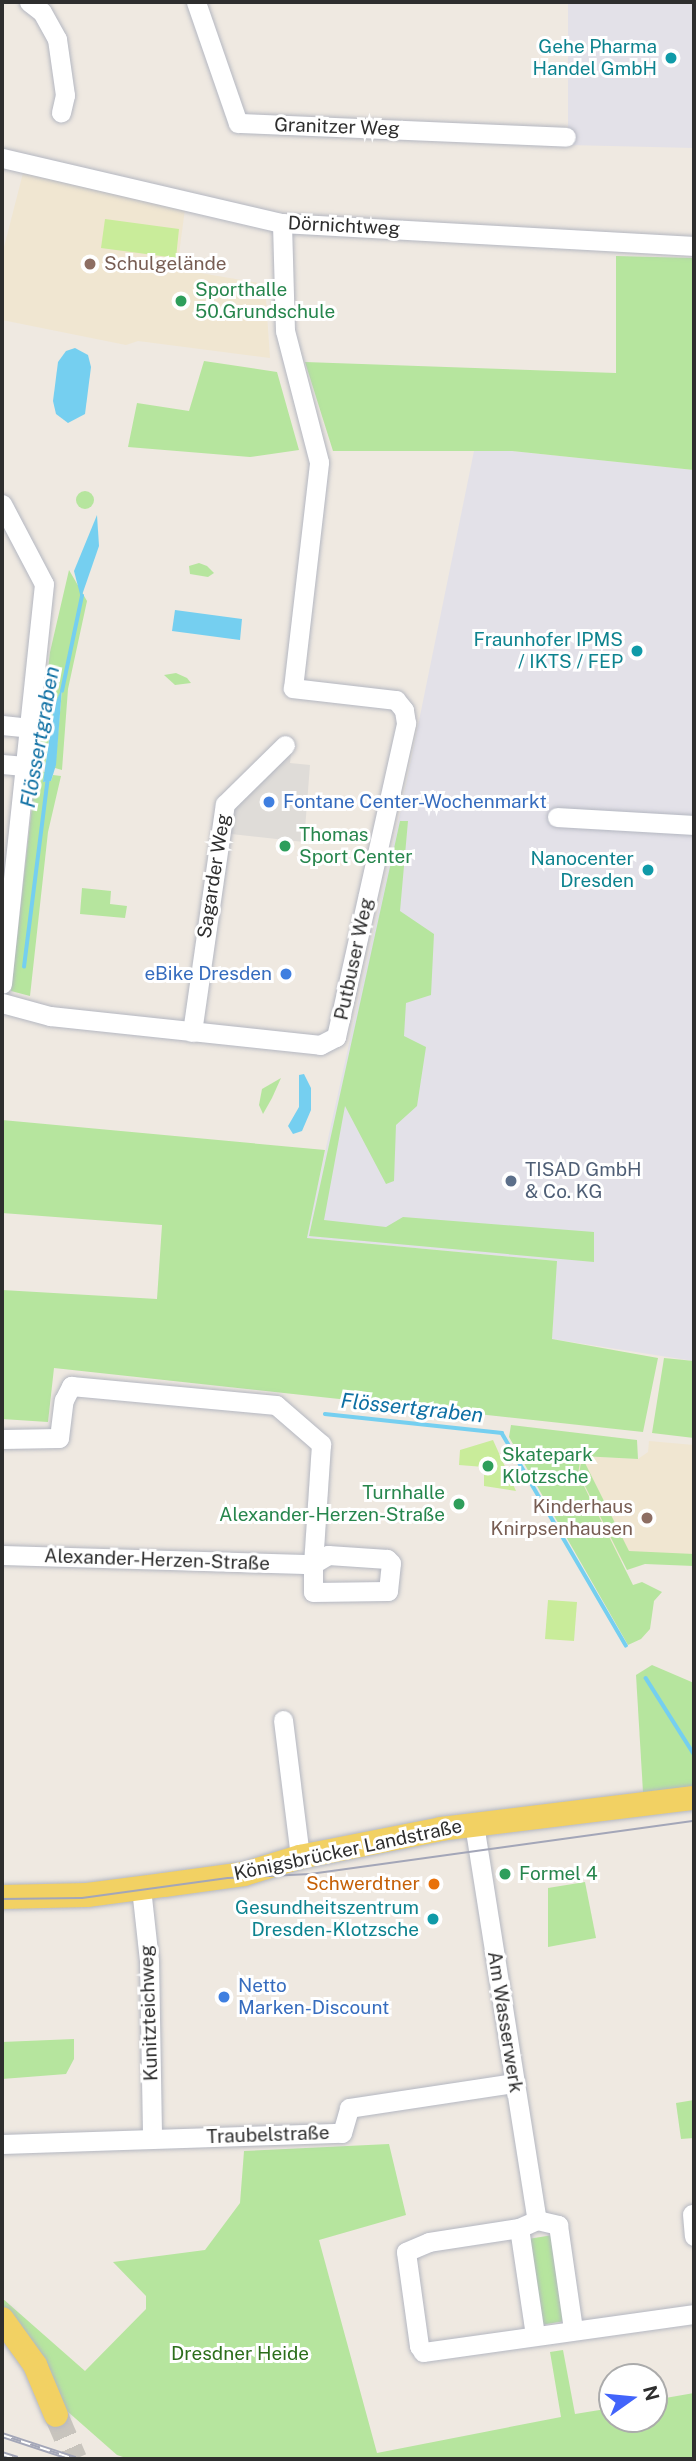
<!DOCTYPE html>
<meta charset="utf-8">
<style>
body{margin:0}
#map{position:relative;width:696px;height:2461px;overflow:hidden;background:#efe9e1;font-family:"Public Sans",sans-serif}
div>[style]{position:absolute}
.industrial>*{inset:0;background:#e3e1e8}
.education>*{inset:0;background:#f0e6d1}
.green>*{inset:0;background:#b6e59e}
.round{border-radius:50%}
.pitch>*{inset:0;background:#c9ec9a}
.plaza>*{inset:0;background:#dfdcd8}
.water>*{inset:0;background:#75cff0}
.stream>*{height:3.5px;margin:-1.75px;padding:0 1.75px;transform-origin:1.75px;border-radius:1.75px;background:#75cff0}
.major-tunnel>*{height:24px;margin-top:-12px;transform-origin:0;background:repeating-linear-gradient(90deg,#c8c4bd 0 24px,transparent 0 36px)}
.roads{filter:drop-shadow(0 0 2px #b4b7c1) drop-shadow(0 0 2px #b4b7c1)}
.minor>*{height:19px;margin:-9.5px;padding:0 9.5px;transform-origin:9.5px;border-radius:9.5px;background:#fff}
.major>*{height:24px;margin:-12px;padding:0 12px;transform-origin:12px;border-radius:12px;background:#f2d163}
.tram>*{height:2px;margin:-1px;padding:0 1px;transform-origin:1px;border-radius:1px;background:#a3a6b8}
.rail>*{height:6px;margin-top:-3px;transform-origin:0;background:repeating-linear-gradient(90deg,#fff 0 10px,#a3a6b8 0 20px);box-sizing:border-box;border-block:2px solid #a3a6b8}
.dots>*{width:19px;height:19px;translate:-50% -50%;box-sizing:border-box;border:4px solid #fff;border-radius:50%}
span{translate:-50% -50%;white-space:nowrap;text-align:center;line-height:1.15;-webkit-text-stroke:6px #fff;paint-order:stroke}
.culture-label{font-size:19px;color:#0d838f}
.right{translate:-100% -50%;text-align:right}
.street-label{font-size:19px;color:#2e2e2e}
.education-label{font-size:19px;color:#785e54}
.left{translate:0 -50%;text-align:left}
.leisure-label{font-size:19px;color:#27864d}
.shop-label{font-size:19px;color:#366cbe}
.service-label{font-size:19px;color:#4e5e75}
.food-label{font-size:19px;color:#c56008}
.park-label{font-size:19px;color:#2c6e1b}
.water-label{font-size:21px;color:#0d6fa3;font-style:italic}
.frame{position:absolute;inset:0;border:4px solid #2e2e2e;pointer-events:none}
.north{position:absolute;left:598px;top:2363px;width:70px;height:70px;box-sizing:border-box;background:#fff;border:2px solid #ababab;border-radius:50%;rotate:75deg;font-size:19px;font-weight:700;line-height:28px;text-align:center;color:#2e2e2e}
.north::after{content:'';display:block;margin:auto;width:24px;height:32px;background:#4264fb;clip-path:polygon(50% 0,100% 100%,50% 72%,0 100%)}
</style>
<div id="map">
<div class="industrial">
<i style="clip-path:polygon(568px 2px,694px 2px,694px 148px,568px 145px)"></i>
<i style="clip-path:polygon(474px 451px,512px 451px,694px 470px,694px 1361px,552px 1339px,556px 1261px,306px 1238px,401px 809px)"></i>
</div>
<div class="education">
<i style="clip-path:polygon(23px 173px,185px 209px,177px 269px,265px 284px,270px 358px,138px 341px,126px 345px,2px 320px,2px 255px)"></i>
<i style="clip-path:polygon(649px 1441px,694px 1445px,694px 1563px,621px 1561px,578px 1474px,581px 1456px,638px 1459px,648px 1452px)"></i>
</div>
<div class="green">
<i style="clip-path:polygon(616px 256px,694px 258px,694px 470px,512px 451px,333px 451px,305px 362px,616px 373px)"></i>
<i style="clip-path:polygon(204px 361px,277px 372px,299px 450px,250px 457px,128px 447px,137px 403px,189px 411px)"></i>
<i class="round" style="left:76px;top:491px;width:18px;height:18px"></i>
<i style="clip-path:polygon(199px 563px,207px 566px,214px 573px,208px 577px,190px 574px,189px 566px)"></i>
<i style="clip-path:polygon(69px 570px,87px 601px,68px 689px,62px 770px,55px 768px,62px 690px,54px 706px,45px 766px,37px 765px,50px 652px)"></i>
<i style="clip-path:polygon(176px 673px,187px 678px,191px 683px,175px 685px,164px 675px)"></i>
<i style="clip-path:polygon(36px 771px,45px 772px,43px 782px,51px 781px,53px 775px,61px 776px,48px 832px,30px 996px,11px 991px)"></i>
<i style="clip-path:polygon(400px 821px,408px 821px,400px 911px,434px 934px,431px 995px,406px 1003px,404px 1036px,426px 1047px,417px 1106px,396px 1125px,394px 1181px,386px 1184px,345px 1106px,324px 1220px,386px 1227px,403px 1217px,594px 1232px,594px 1262px,309px 1236px)"></i>
<i style="clip-path:polygon(82px 888px,111px 891px,110px 904px,127px 906px,125px 918px,80px 914px)"></i>
<i style="clip-path:polygon(281px 1078px,272px 1098px,263px 1114px,259px 1105px,262px 1089px)"></i>
<i style="clip-path:polygon(2px 1120px,325px 1150px,307px 1238px,557px 1261px,552px 1339px,658px 1358px,643px 1432px,54px 1368px,48px 1422px,2px 1419px,2px 1290px,157px 1299px,162px 1225px,2px 1213px)"></i>
<i style="clip-path:polygon(664px 1358px,694px 1361px,694px 1438px,652px 1433px)"></i>
<i style="clip-path:polygon(511px 1425px,637px 1440px,638px 1459px,581px 1456px,578px 1474px,633px 1585px,642px 1582px,662px 1592px,654px 1601px,650px 1629px,641px 1639px,628px 1645px,509px 1437px)"></i>
<i style="clip-path:polygon(582px 1457px,629px 1551px,694px 1554px,694px 1566px,645px 1564px,627px 1570px,579px 1474px)"></i>
<i style="clip-path:polygon(652px 1665px,694px 1683px,694px 1790px,643px 1792px,636px 1675px)"></i>
<i style="clip-path:polygon(585px 1882px,596px 1938px,548px 1947px,548px 1888px)"></i>
<i style="clip-path:polygon(74px 2039px,74px 2059px,66px 2074px,2px 2079px,2px 2042px)"></i>
<i style="clip-path:polygon(694px 2100px,694px 2138px,681px 2139px,676px 2103px)"></i>
<i style="clip-path:polygon(389px 2144px,406px 2215px,319px 2240px,377px 2453px,561px 2417px,550px 2352px,563px 2350px,575px 2414px,612px 2408px,612px 2419px,654px 2419px,654px 2400px,694px 2393px,694px 2459px,129px 2459px,117px 2455px,67px 2411px,2px 2317px,2px 2298px,85px 2371px,146px 2309px,146px 2296px,113px 2262px,205px 2250px,240px 2203px,244px 2151px)"></i>
<i style="clip-path:polygon(553px 2235px,565px 2321px,541px 2325px,528px 2239px)"></i>
</div>
<div class="pitch">
<i style="clip-path:polygon(105px 219px,179px 229px,176px 258px,101px 248px)"></i>
<i style="clip-path:polygon(493px 1440px,516px 1491px,484px 1486px,484px 1467px,459px 1465px,460px 1450px)"></i>
<i style="clip-path:polygon(548px 1600px,577px 1602px,574px 1641px,545px 1639px)"></i>
</div>
<div class="plaza">
<i style="clip-path:polygon(292px 746px,290px 763px,310px 765px,304px 842px,213px 832px)"></i>
</div>
<div class="water">
<i style="clip-path:polygon(75px 348px,88px 355px,91px 367px,85px 414px,68px 423px,56px 414px,53px 401px,58px 362px,66px 351px)"></i>
<i style="clip-path:polygon(97px 515px,99px 546px,81px 598px,74px 571px)"></i>
<i style="clip-path:polygon(175px 610px,242px 619px,240px 640px,172px 631px)"></i>
<i style="clip-path:polygon(62px 688px,56px 765px,51px 781px,43px 782px,54px 706px)"></i>
<i style="clip-path:polygon(304px 1074px,311px 1088px,311px 1110px,302px 1131px,293px 1134px,288px 1126px,299px 1107px,299px 1075px)"></i>
</div>
<div class="stream">
<i style="left:62px;top:691px;width:97px;rotate:-78.1deg"></i>
<i style="left:24px;top:967px;width:191px;rotate:-82.8deg"></i>
<i style="left:325px;top:1414px;width:178px;rotate:6.1deg"></i>
<i style="left:502px;top:1433px;width:246px;rotate:59.7deg"></i>
<i style="left:646px;top:1678px;width:90px;rotate:57.7deg"></i>
</div>
<div class="major-tunnel">
<i style="left:56px;top:2415px;width:48px;rotate:66.6deg"></i>
</div>
<div class="roads">
<div class="minor">
<i style="left:29px;top:2px;width:16px;rotate:38deg"></i>
<i style="left:42px;top:12px;width:31px;rotate:61deg"></i>
<i style="left:57px;top:39px;width:57px;rotate:81.9deg"></i>
<i style="left:65px;top:95px;width:18px;rotate:103deg"></i>
<i style="left:196px;top:2px;width:128px;rotate:70.9deg"></i>
<i style="left:238px;top:123px;width:328px;rotate:2.4deg"></i>
<i style="left:2px;top:158px;width:287px;rotate:13.1deg"></i>
<i style="left:282px;top:223px;width:413px;rotate:3.2deg"></i>
<i style="left:2px;top:504px;width:90px;rotate:62.3deg"></i>
<i style="left:44px;top:584px;width:402px;rotate:96deg"></i>
<i style="left:2px;top:725px;width:28px;rotate:6deg"></i>
<i style="left:2px;top:764px;width:25px;rotate:5deg"></i>
<i style="left:557px;top:817px;width:137px;rotate:3.3deg"></i>
<i style="left:2px;top:1003px;width:50px;rotate:15.2deg"></i>
<i style="left:50px;top:1016px;width:272px;rotate:6.1deg"></i>
<i style="left:320px;top:1045px;width:18px;rotate:-27deg"></i>
<i style="left:336px;top:1037px;width:322px;rotate:-77.4deg"></i>
<i style="left:406px;top:723px;width:13px;rotate:-99deg"></i>
<i style="left:404px;top:710px;width:13px;rotate:-129deg"></i>
<i style="left:396px;top:700px;width:104px;rotate:-173.4deg"></i>
<i style="left:293px;top:688px;width:227px;rotate:-83.4deg"></i>
<i style="left:319px;top:462px;width:135px;rotate:-104.5deg"></i>
<i style="left:285px;top:331px;width:108px;rotate:-91.6deg"></i>
<i style="left:192px;top:1032px;width:230px;rotate:-81.8deg"></i>
<i style="left:225px;top:804px;width:84px;rotate:-44.5deg"></i>
<i style="left:2px;top:1439px;width:57px;rotate:-1deg"></i>
<i style="left:59px;top:1438px;width:38px;rotate:-83deg"></i>
<i style="left:64px;top:1400px;width:16px;rotate:-63deg"></i>
<i style="left:71px;top:1386px;width:206px;rotate:5.3deg"></i>
<i style="left:276px;top:1405px;width:60px;rotate:40.9deg"></i>
<i style="left:321px;top:1444px;width:120px;rotate:93.8deg"></i>
<i style="left:2px;top:1555px;width:311px;rotate:1.7deg"></i>
<i style="left:313px;top:1564px;width:28px;rotate:90deg"></i>
<i style="left:313px;top:1592px;width:75px;rotate:-0.8deg"></i>
<i style="left:388px;top:1591px;width:28px;rotate:-84deg"></i>
<i style="left:391px;top:1563px;width:6px;rotate:-135deg"></i>
<i style="left:387px;top:1559px;width:59px;rotate:-176.1deg"></i>
<i style="left:328px;top:1555px;width:17px;rotate:149deg"></i>
<i style="left:283px;top:1720px;width:138px;rotate:82.9deg"></i>
<i style="left:474px;top:1824px;width:401px;rotate:81deg"></i>
<i style="left:141px;top:1888px;width:73px;rotate:83.7deg"></i>
<i style="left:149px;top:1961px;width:177px;rotate:89deg"></i>
<i style="left:2px;top:2144px;width:340px;rotate:-1.9deg"></i>
<i style="left:342px;top:2133px;width:26px;rotate:-74deg"></i>
<i style="left:349px;top:2108px;width:168px;rotate:-8.6deg"></i>
<i style="left:692px;top:2214px;width:22px;rotate:85deg"></i>
<i style="left:519px;top:2228px;width:91px;rotate:171.2deg"></i>
<i style="left:429px;top:2242px;width:25px;rotate:157deg"></i>
<i style="left:406px;top:2252px;width:95px;rotate:82.1deg"></i>
<i style="left:419px;top:2346px;width:7px;rotate:56deg"></i>
<i style="left:423px;top:2352px;width:274px;rotate:-8deg"></i>
<i style="left:535px;top:2335px;width:108px;rotate:-98.5deg"></i>
<i style="left:519px;top:2228px;width:20px;rotate:-24deg"></i>
<i style="left:537px;top:2220px;width:22px;rotate:13deg"></i>
<i style="left:558px;top:2225px;width:105px;rotate:81.8deg"></i>
</div>
<div class="major">
<i style="left:2px;top:1897px;width:85px;rotate:-1.3deg"></i>
<i style="left:87px;top:1895px;width:78px;rotate:-7.4deg"></i>
<i style="left:164px;top:1885px;width:81px;rotate:-7.8deg"></i>
<i style="left:244px;top:1874px;width:59px;rotate:-16.9deg"></i>
<i style="left:300px;top:1857px;width:144px;rotate:-11.2deg"></i>
<i style="left:441px;top:1829px;width:255px;rotate:-7deg"></i>
<i style="left:2px;top:2319px;width:57px;rotate:54.3deg"></i>
<i style="left:35px;top:2365px;width:54px;rotate:67.2deg"></i>
</div>
</div>
<div class="tram">
<i style="left:2px;top:1899px;width:80px;rotate:-0.7deg"></i>
<i style="left:82px;top:1898px;width:147px;rotate:-7.8deg"></i>
<i style="left:228px;top:1878px;width:82px;rotate:-2.8deg"></i>
<i style="left:310px;top:1874px;width:388px;rotate:-7.9deg"></i>
</div>
<div class="rail">
<i style="left:2px;top:2435px;width:77px;rotate:18.2deg"></i>
<i style="left:2px;top:2454px;width:16px;rotate:18deg"></i>
</div>
<div class="dots">
<i style="left:671px;top:58px;background:#0f9aa8"></i>
<i style="left:90px;top:264px;background:#8d6e63"></i>
<i style="left:181px;top:301px;background:#2e9e5b"></i>
<i style="left:637px;top:651px;background:#0f9aa8"></i>
<i style="left:269px;top:802px;background:#3f7fe0"></i>
<i style="left:285px;top:846px;background:#2e9e5b"></i>
<i style="left:648px;top:870px;background:#0f9aa8"></i>
<i style="left:286px;top:974px;background:#3f7fe0"></i>
<i style="left:511px;top:1181px;background:#5c6f8a"></i>
<i style="left:488px;top:1466px;background:#2e9e5b"></i>
<i style="left:459px;top:1504px;background:#2e9e5b"></i>
<i style="left:647px;top:1518px;background:#8d6e63"></i>
<i style="left:505px;top:1874px;background:#2e9e5b"></i>
<i style="left:434px;top:1884px;background:#e8710a"></i>
<i style="left:433px;top:1919px;background:#0f9aa8"></i>
<i style="left:224px;top:1997px;background:#3f7fe0"></i>
</div>
<div class="culture-label">
<span class="right" style="left:657px;top:58px">Gehe Pharma<br>Handel GmbH</span>
<span class="right" style="left:623px;top:651px">Fraunhofer IPMS<br>/ IKTS / FEP</span>
<span class="right" style="left:634px;top:870px">Nanocenter<br>Dresden</span>
<span class="right" style="left:419px;top:1919px">Gesundheitszentrum<br>Dresden-Klotzsche</span>
</div>
<div class="street-label">
<span style="left:337px;top:127px;rotate:2deg">Granitzer Weg</span>
<span style="left:344px;top:226px;rotate:3deg">Dörnichtweg</span>
<span style="left:214px;top:876px;rotate:-81deg">Sagarder Weg</span>
<span style="left:354px;top:959px;rotate:-78deg">Putbuser Weg</span>
<span style="left:157px;top:1560px;rotate:2deg">Alexander-Herzen-Straße</span>
<span style="left:348px;top:1850px;rotate:-12deg">Königsbrücker Landstraße</span>
<span style="left:149px;top:2013px;rotate:-92deg">Kunitzteichweg</span>
<span style="left:505px;top:2022px;rotate:81deg">Am Wasserwerk</span>
<span style="left:268px;top:2135px;rotate:-2deg">Traubelstraße</span>
</div>
<div class="education-label">
<span class="left" style="left:104px;top:264px">Schulgelände</span>
<span class="right" style="left:633px;top:1518px">Kinderhaus<br>Knirpsenhausen</span>
</div>
<div class="leisure-label">
<span class="left" style="left:195px;top:301px">Sporthalle<br>50.Grundschule</span>
<span class="left" style="left:299px;top:846px">Thomas<br>Sport Center</span>
<span class="left" style="left:502px;top:1466px">Skatepark<br>Klotzsche</span>
<span class="right" style="left:445px;top:1504px">Turnhalle<br>Alexander-Herzen-Straße</span>
<span class="left" style="left:519px;top:1874px">Formel 4</span>
</div>
<div class="shop-label">
<span class="left" style="left:283px;top:802px">Fontane Center-Wochenmarkt</span>
<span class="right" style="left:272px;top:974px">eBike Dresden</span>
<span class="left" style="left:238px;top:1997px">Netto<br>Marken-Discount</span>
</div>
<div class="service-label">
<span class="left" style="left:525px;top:1181px">TISAD GmbH<br>&amp; Co. KG</span>
</div>
<div class="food-label">
<span class="right" style="left:420px;top:1884px">Schwerdtner</span>
</div>
<div class="park-label">
<span style="left:240px;top:2354px">Dresdner Heide</span>
</div>
<div class="water-label">
<span style="left:40px;top:737px;rotate:-80deg">Flössertgraben</span>
<span style="left:412px;top:1408px;rotate:6deg">Flössertgraben</span>
</div>
<div class="frame"></div>
<div class="north">N</div>
</div>
